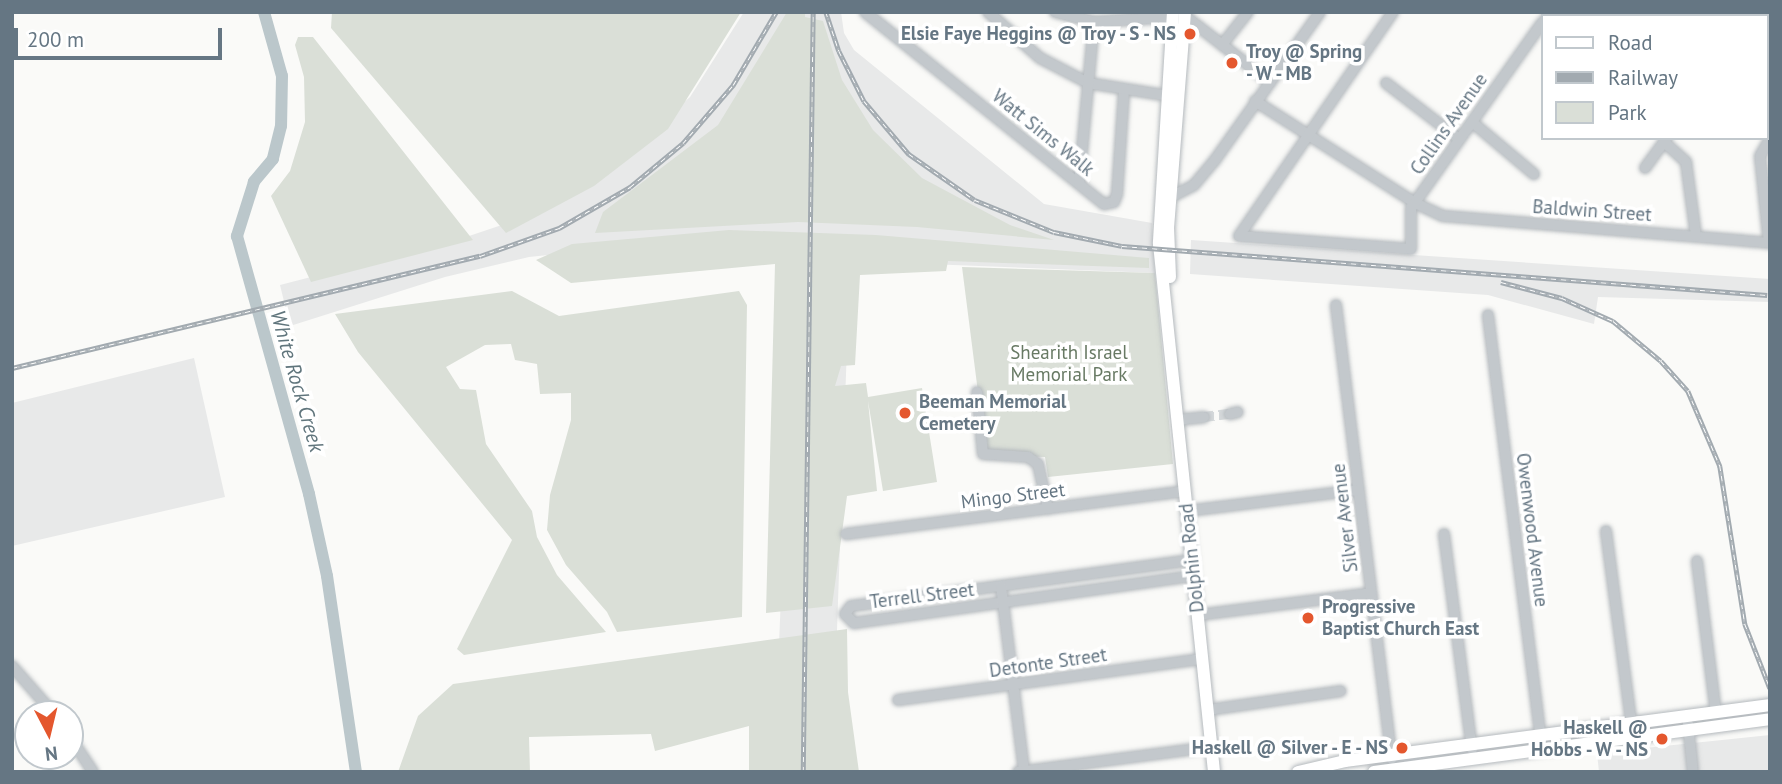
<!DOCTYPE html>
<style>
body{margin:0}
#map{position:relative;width:1782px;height:784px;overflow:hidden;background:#fafaf8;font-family:"PT Sans",sans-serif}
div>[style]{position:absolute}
.built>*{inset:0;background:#e8e9e9}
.green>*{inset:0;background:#dadfd7}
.river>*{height:12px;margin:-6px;padding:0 6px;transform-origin:6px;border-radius:6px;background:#bbc7cb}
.minor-tunnel>*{height:10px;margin-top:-5px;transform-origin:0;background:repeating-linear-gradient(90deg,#d5d9db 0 10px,transparent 0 15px)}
.roads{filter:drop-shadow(0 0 2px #b5babe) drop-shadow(0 0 2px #b5babe)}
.minor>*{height:10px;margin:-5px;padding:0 5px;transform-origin:5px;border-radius:5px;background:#c3c8cc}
.major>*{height:12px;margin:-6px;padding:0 6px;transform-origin:6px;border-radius:6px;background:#fff}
.rail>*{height:4.5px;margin-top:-2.25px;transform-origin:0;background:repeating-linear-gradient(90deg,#fff 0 5px,#a2aab0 0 10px);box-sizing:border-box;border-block:2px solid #a2aab0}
.dots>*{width:19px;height:19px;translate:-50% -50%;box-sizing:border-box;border:4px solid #fff;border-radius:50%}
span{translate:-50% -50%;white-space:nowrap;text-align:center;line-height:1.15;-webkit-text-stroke:7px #fff;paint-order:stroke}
.poi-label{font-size:19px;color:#657683;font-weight:700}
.right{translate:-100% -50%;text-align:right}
.left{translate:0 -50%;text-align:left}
.street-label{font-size:19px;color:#657683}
.park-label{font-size:19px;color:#687a64}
.water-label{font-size:21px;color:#60757c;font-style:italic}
.frame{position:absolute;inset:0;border:14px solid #657683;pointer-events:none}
.legend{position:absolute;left:1541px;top:14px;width:228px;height:126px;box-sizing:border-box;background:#fff;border:2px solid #c1c8cd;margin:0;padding:9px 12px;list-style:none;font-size:21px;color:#657683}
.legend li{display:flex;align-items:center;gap:14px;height:35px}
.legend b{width:35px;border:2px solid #c1c8cd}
.north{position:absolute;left:14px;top:700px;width:70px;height:70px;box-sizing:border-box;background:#fff;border:2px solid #c1c8cd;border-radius:50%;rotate:173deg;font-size:19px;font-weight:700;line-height:28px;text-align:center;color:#657683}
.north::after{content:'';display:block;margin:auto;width:24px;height:32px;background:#e4572e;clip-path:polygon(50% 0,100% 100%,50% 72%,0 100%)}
.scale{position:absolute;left:14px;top:28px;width:208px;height:32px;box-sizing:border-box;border:4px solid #657683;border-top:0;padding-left:9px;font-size:21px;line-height:24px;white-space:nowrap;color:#657683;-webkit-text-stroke:5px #fff;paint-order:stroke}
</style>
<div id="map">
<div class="built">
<i style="clip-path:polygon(744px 12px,841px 12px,844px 33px,854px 50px,1044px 204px,1152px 223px,1155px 273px,850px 261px,832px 772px,774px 772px,795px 240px,634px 246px,529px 257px,445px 277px,290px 326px,280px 285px,466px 237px,537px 213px,631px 149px,690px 97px)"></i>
<i style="clip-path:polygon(1191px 240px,1770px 279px,1770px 302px,1598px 297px,1594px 324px,1488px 295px,1190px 274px)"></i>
<i style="clip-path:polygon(194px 358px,225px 497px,12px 546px,12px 403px)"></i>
<i style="clip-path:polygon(1770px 735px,1770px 772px,1599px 772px,1597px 753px)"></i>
</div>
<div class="green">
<i style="clip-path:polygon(332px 12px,741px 12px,668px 129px,594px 186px,506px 233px,331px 28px)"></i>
<i style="clip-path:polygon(787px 12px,805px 12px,805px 17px,823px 21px,842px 80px,873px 130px,922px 178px,1010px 225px,1054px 240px,917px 227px,798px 222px,595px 233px,603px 212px,718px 125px)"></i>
<i style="clip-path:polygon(298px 37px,313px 37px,473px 240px,311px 282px,271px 196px,290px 171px,305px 122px,304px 77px,295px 45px)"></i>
<i style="clip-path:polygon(729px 230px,876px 235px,1149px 258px,1149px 268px,948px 261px,946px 271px,860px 275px,855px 365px,841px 366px,835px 386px,866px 383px,868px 397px,922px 388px,937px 482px,883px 491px,868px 401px,877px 491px,847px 496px,832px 606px,766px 613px,775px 264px,571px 283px,536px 260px,572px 244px)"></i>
<i style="clip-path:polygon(962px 267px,1155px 273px,1173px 464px,1048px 477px,1045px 457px,986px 455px)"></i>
<i style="clip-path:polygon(512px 291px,559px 316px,739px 291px,747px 305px,742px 617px,617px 632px,607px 612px,566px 565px,547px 530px,550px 495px,571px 420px,571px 393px,540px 394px,537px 364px,515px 360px,511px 344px,485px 345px,446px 367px,460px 389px,476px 390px,486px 444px,532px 511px,537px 537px,557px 575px,606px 632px,464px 655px,457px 649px,512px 540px,358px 352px,335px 314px)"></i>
<i style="clip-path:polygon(847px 629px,848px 692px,859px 772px,749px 772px,749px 726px,655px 751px,651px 734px,529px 737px,530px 772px,398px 772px,418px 716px,453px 684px)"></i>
</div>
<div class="river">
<i style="left:264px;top:12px;width:66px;rotate:74.3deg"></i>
<i style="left:282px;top:76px;width:50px;rotate:91.1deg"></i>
<i style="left:281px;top:126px;width:34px;rotate:104deg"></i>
<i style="left:273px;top:159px;width:30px;rotate:130deg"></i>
<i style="left:254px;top:182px;width:57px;rotate:107.5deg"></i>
<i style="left:237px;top:236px;width:268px;rotate:74.4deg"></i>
<i style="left:309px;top:494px;width:84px;rotate:77.6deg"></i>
<i style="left:327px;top:576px;width:198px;rotate:81.6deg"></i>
</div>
<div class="minor-tunnel">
<i style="left:1204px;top:417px;width:26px;rotate:-7deg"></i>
</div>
<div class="roads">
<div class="minor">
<i style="left:865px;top:12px;width:307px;rotate:38.8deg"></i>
<i style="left:1104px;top:204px;width:10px;rotate:-11deg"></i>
<i style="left:1114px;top:202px;width:9px;rotate:-69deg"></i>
<i style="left:1117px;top:194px;width:103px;rotate:-86.1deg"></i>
<i style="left:988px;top:12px;width:69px;rotate:41.5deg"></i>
<i style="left:1040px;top:58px;width:54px;rotate:27.5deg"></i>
<i style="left:1088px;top:83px;width:88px;rotate:9.1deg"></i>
<i style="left:1055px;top:12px;width:40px;rotate:14.4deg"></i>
<i style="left:1094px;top:22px;width:91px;rotate:-3.8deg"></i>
<i style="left:1185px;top:16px;width:108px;rotate:37.8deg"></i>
<i style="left:1591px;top:12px;width:6px;rotate:45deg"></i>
<i style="left:1547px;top:16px;width:5px;rotate:-53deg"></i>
<i style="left:1642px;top:16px;width:5px;rotate:-53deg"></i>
<i style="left:1752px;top:16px;width:4px;rotate:-63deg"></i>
<i style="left:1222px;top:45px;width:42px;rotate:-51.8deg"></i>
<i style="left:1386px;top:83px;width:92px;rotate:37.5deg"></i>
<i style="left:1255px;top:101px;width:190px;rotate:32.5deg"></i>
<i style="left:1415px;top:203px;width:31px;rotate:25deg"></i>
<i style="left:1443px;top:216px;width:328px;rotate:4.7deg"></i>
<i style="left:1472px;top:122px;width:81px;rotate:40deg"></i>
<i style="left:1664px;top:142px;width:30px;rotate:42deg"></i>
<i style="left:1686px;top:162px;width:75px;rotate:82.3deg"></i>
<i style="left:1645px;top:168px;width:36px;rotate:-54deg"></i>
<i style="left:1079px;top:183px;width:162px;rotate:-84.7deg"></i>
<i style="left:1167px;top:199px;width:30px;rotate:-27deg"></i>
<i style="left:1194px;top:185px;width:33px;rotate:-50deg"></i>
<i style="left:1215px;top:160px;width:181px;rotate:-54.6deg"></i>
<i style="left:1239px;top:236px;width:172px;rotate:4.3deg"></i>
<i style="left:1411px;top:249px;width:41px;rotate:-90deg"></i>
<i style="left:1411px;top:208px;width:227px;rotate:-54.7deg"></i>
<i style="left:1239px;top:236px;width:272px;rotate:-55.5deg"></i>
<i style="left:1769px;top:243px;width:87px;rotate:-95.9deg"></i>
<i style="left:1760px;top:156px;width:20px;rotate:-60deg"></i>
<i style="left:1336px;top:305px;width:457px;rotate:83deg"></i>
<i style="left:1488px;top:315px;width:436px;rotate:82.9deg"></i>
<i style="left:977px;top:392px;width:62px;rotate:84.5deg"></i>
<i style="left:983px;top:454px;width:45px;rotate:3.8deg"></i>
<i style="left:1028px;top:457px;width:12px;rotate:35deg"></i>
<i style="left:1038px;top:464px;width:46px;rotate:77.5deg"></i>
<i style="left:1230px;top:414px;width:8px;rotate:-14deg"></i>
<i style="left:1177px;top:420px;width:27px;rotate:-6deg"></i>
<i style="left:1187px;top:511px;width:173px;rotate:-7deg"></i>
<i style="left:1606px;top:531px;width:199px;rotate:82.5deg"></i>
<i style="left:846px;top:534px;width:342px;rotate:-7.2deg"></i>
<i style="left:1444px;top:534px;width:217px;rotate:82.6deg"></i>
<i style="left:1192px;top:560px;width:344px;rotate:172.3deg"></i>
<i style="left:851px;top:606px;width:10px;rotate:127deg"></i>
<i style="left:845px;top:614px;width:13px;rotate:45deg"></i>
<i style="left:854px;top:623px;width:343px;rotate:-7.9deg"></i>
<i style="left:1697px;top:561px;width:153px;rotate:82.9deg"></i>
<i style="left:1001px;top:586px;width:186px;rotate:82.9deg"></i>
<i style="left:1198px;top:615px;width:174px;rotate:-7.2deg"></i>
<i style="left:12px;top:666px;width:64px;rotate:48.8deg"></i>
<i style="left:898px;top:700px;width:307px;rotate:-7.7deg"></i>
<i style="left:1208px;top:710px;width:134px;rotate:-8.1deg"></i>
<i style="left:1688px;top:724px;width:48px;rotate:84.1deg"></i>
<i style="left:70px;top:737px;width:42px;rotate:56.7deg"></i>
<i style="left:1018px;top:772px;width:195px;rotate:-7.4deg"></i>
</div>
<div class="major">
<i style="left:1173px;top:12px;width:232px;rotate:93.5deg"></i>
<i style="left:1159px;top:244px;width:531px;rotate:84.05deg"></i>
<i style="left:1170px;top:277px;width:49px;rotate:-92.3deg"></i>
<i style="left:1168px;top:228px;width:217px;rotate:-85.5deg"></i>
<i style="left:1298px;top:772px;width:48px;rotate:-13.2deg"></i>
<i style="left:1345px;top:761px;width:429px;rotate:-7.5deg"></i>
<i style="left:1374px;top:772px;width:400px;rotate:-7.6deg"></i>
</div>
</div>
<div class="rail">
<i style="left:826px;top:12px;width:41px;rotate:71.6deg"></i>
<i style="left:839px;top:51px;width:56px;rotate:63.4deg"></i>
<i style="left:864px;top:101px;width:70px;rotate:49.7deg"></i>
<i style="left:909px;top:154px;width:80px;rotate:34.9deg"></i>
<i style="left:975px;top:200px;width:85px;rotate:22.1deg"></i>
<i style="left:1054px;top:232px;width:69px;rotate:11.6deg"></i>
<i style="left:1122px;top:246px;width:647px;rotate:4.34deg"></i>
<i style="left:1501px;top:282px;width:63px;rotate:14.7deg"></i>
<i style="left:1562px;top:298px;width:56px;rotate:24.3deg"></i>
<i style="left:1613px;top:321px;width:62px;rotate:39.8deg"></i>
<i style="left:1661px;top:361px;width:40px;rotate:48deg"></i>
<i style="left:1688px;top:391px;width:82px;rotate:66.9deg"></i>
<i style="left:1720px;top:466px;width:160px;rotate:81deg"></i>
<i style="left:1745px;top:624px;width:69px;rotate:68.7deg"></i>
<i style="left:12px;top:368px;width:481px;rotate:-13.5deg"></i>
<i style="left:480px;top:256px;width:84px;rotate:-19.5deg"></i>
<i style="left:559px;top:228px;width:82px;rotate:-30deg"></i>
<i style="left:630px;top:187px;width:69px;rotate:-39.7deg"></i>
<i style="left:683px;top:143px;width:77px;rotate:-49.2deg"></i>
<i style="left:733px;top:85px;width:85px;rotate:-59.5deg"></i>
<i style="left:803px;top:772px;width:760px;rotate:-89.25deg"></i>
</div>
<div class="dots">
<i style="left:1190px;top:34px;background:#e4572e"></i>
<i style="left:1232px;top:63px;background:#e4572e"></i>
<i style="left:905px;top:413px;background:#e4572e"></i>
<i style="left:1308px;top:618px;background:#e4572e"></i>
<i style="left:1662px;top:739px;background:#e4572e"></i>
<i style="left:1402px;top:748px;background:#e4572e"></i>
</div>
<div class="poi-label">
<span class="right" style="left:1176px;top:34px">Elsie Faye Heggins @ Troy - S - NS</span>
<span class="left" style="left:1246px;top:63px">Troy @ Spring<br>- W - MB</span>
<span class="left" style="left:919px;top:413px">Beeman Memorial<br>Cemetery</span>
<span class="left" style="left:1322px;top:618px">Progressive<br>Baptist Church East</span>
<span class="right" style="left:1648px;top:739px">Haskell @<br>Hobbs - W - NS</span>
<span class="right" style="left:1388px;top:748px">Haskell @ Silver - E - NS</span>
</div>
<div class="street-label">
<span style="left:1449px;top:124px;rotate:-55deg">Collins Avenue</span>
<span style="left:1043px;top:133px;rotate:39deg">Watt Sims Walk</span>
<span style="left:1592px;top:211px;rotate:4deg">Baldwin Street</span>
<span style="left:1013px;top:496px;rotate:-7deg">Mingo Street</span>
<span style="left:1345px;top:518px;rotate:-97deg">Silver Avenue</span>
<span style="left:1532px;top:530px;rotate:83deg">Owenwood Avenue</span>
<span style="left:1192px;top:558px;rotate:-96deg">Dolphin Road</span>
<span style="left:922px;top:596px;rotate:-7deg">Terrell Street</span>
<span style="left:1048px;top:663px;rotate:-8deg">Detonte Street</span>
</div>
<div class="park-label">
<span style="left:1069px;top:364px">Shearith Israel<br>Memorial Park</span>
</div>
<div class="water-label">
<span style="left:297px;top:381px;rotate:74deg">White Rock Creek</span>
</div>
<div class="frame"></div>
<ul class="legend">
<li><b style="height:9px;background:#fff"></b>Road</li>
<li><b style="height:9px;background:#a2aab0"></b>Railway</li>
<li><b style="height:19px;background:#dadfd7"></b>Park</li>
</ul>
<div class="north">N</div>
<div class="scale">200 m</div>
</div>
